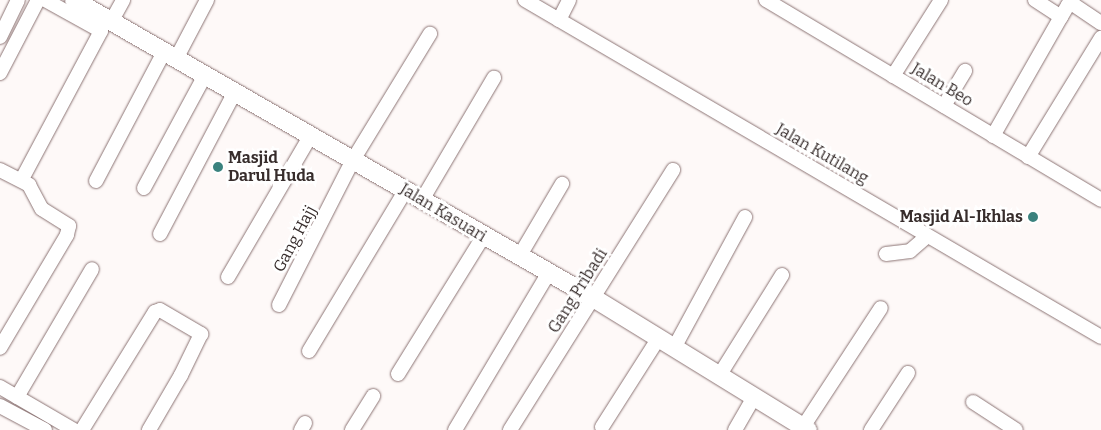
<!DOCTYPE html>
<style>
body{margin:0}
#map{position:relative;width:1101px;height:430px;overflow:hidden;background:#fef9f8;font-family:Bitter,serif}
div>[style]{position:absolute}
.roads{filter:drop-shadow(0 0 1px #8c7474) drop-shadow(0 0 1px #8c7474)}
.minor>*{height:14px;margin:-7px;padding:0 7px;transform-origin:7px;border-radius:7px;background:#fff}
.tertiary>*{height:18px;margin:-9px;padding:0 9px;transform-origin:9px;border-radius:9px;background:#fff}
.dots>*{width:14px;height:14px;translate:-50% -50%;box-sizing:border-box;border:2px solid #fff;border-radius:50%}
span{translate:-50% -50%;white-space:nowrap;text-align:center;line-height:1.15;-webkit-text-stroke:5px #fff;paint-order:stroke}
.street-label{font-size:16px;color:#372d2c}
.poi-label{font-size:16px;color:#372d2c;font-weight:700}
.left{translate:0 -50%;text-align:left}
.right{translate:-100% -50%;text-align:right}
</style>
<div id="map">
<div class="roads">
<div class="minor">
<i style="left:525px;top:0;width:667px;rotate:30.33deg"></i>
<i style="left:766px;top:0;width:390px;rotate:30.8deg"></i>
<i style="left:1035px;top:0;width:31px;rotate:33deg"></i>
<i style="left:1061px;top:17px;width:14px;rotate:-60deg"></i>
<i style="left:1068px;top:5px;width:6px"></i>
<i style="left:1074px;top:5px;width:32px;rotate:34deg"></i>
<i style="left:559px;top:20px;width:22px;rotate:-63deg"></i>
<i style="left:111px;top:22px;width:25px;rotate:-61deg"></i>
<i style="left:0;top:37px;width:41px;rotate:-64.1deg"></i>
<i style="left:176px;top:59px;width:67px;rotate:-62.3deg"></i>
<i style="left:0;top:73px;width:82px;rotate:-62.5deg"></i>
<i style="left:893px;top:76px;width:90px;rotate:-57.7deg"></i>
<i style="left:944px;top:106px;width:41px;rotate:-59deg"></i>
<i style="left:993px;top:136px;width:137px;rotate:-60.3deg"></i>
<i style="left:1028px;top:157px;width:140px;rotate:-58.5deg"></i>
<i style="left:0;top:170px;width:33px;rotate:27deg"></i>
<i style="left:29px;top:185px;width:27px;rotate:62deg"></i>
<i style="left:42px;top:209px;width:32px;rotate:32deg"></i>
<i style="left:69px;top:226px;width:9px;rotate:103deg"></i>
<i style="left:67px;top:235px;width:131px;rotate:120.7deg"></i>
<i style="left:22px;top:179px;width:168px;rotate:-61.9deg"></i>
<i style="left:101px;top:31px;width:64px;rotate:-151deg"></i>
<i style="left:96px;top:181px;width:146px;rotate:-62.2deg"></i>
<i style="left:144px;top:188px;width:128px;rotate:-61.6deg"></i>
<i style="left:422px;top:200px;width:142px;rotate:-59.5deg"></i>
<i style="left:160px;top:234px;width:161px;rotate:-62.2deg"></i>
<i style="left:886px;top:254px;width:24px;rotate:-7deg"></i>
<i style="left:910px;top:251px;width:23px;rotate:-41deg"></i>
<i style="left:519px;top:257px;width:85px;rotate:-59.5deg"></i>
<i style="left:228px;top:277px;width:164px;rotate:-59.7deg"></i>
<i style="left:279px;top:305px;width:163px;rotate:-63deg"></i>
<i style="left:353px;top:160px;width:148px;rotate:-58.6deg"></i>
<i style="left:674px;top:348px;width:149px;rotate:-61.5deg"></i>
<i style="left:309px;top:351px;width:187px;rotate:-59deg"></i>
<i style="left:398px;top:374px;width:161px;rotate:-58.2deg"></i>
<i style="left:719px;top:376px;width:119px;rotate:-58deg"></i>
<i style="left:0;top:387px;width:86px;rotate:30.2deg"></i>
<i style="left:17px;top:397px;width:148px;rotate:-59.6deg"></i>
<i style="left:973px;top:402px;width:51px;rotate:33.1deg"></i>
<i style="left:0;top:406px;width:51px;rotate:28.1deg"></i>
<i style="left:602px;top:427px;width:104px;rotate:-57.5deg"></i>
<i style="left:803px;top:427px;width:142px;rotate:-56.8deg"></i>
<i style="left:82px;top:430px;width:139px;rotate:-58.3deg"></i>
<i style="left:155px;top:312px;width:5px;rotate:-22deg"></i>
<i style="left:160px;top:310px;width:48px;rotate:30.3deg"></i>
<i style="left:201px;top:334px;width:46px;rotate:116deg"></i>
<i style="left:181px;top:375px;width:64px;rotate:120.2deg"></i>
<i style="left:301px;top:430px;width:8px;rotate:-60deg"></i>
<i style="left:352px;top:430px;width:40px;rotate:-58deg"></i>
<i style="left:455px;top:430px;width:182px;rotate:-59.2deg"></i>
<i style="left:510px;top:430px;width:307px;rotate:-57.9deg"></i>
<i style="left:735px;top:430px;width:38px;rotate:-60deg"></i>
<i style="left:871px;top:430px;width:68px;rotate:-57deg"></i>
</div>
<div class="tertiary">
<i style="left:74px;top:0;width:601px;rotate:29.85deg"></i>
<i style="left:595px;top:299px;width:250px;rotate:31.6deg"></i>
</div>
</div>
<div class="dots">
<i style="left:218px;top:167px;background:#3a827e"></i>
<i style="left:1033px;top:217px;background:#3a827e"></i>
</div>
<div class="street-label">
<span style="left:942px;top:85px;rotate:31deg">Jalan Beo</span>
<span style="left:822px;top:154px;rotate:30deg">Jalan Kutilang</span>
<span style="left:443px;top:213px;rotate:31deg">Jalan Kasuari</span>
<span style="left:295px;top:239px;rotate:-62deg">Gang Hajj</span>
<span style="left:578px;top:291px;rotate:-58deg">Gang Pribadi</span>
</div>
<div class="poi-label">
<span class="left" style="left:228px;top:167px">Masjid<br>Darul Huda</span>
<span class="right" style="left:1023px;top:217px">Masjid Al-Ikhlas</span>
</div>
</div>
